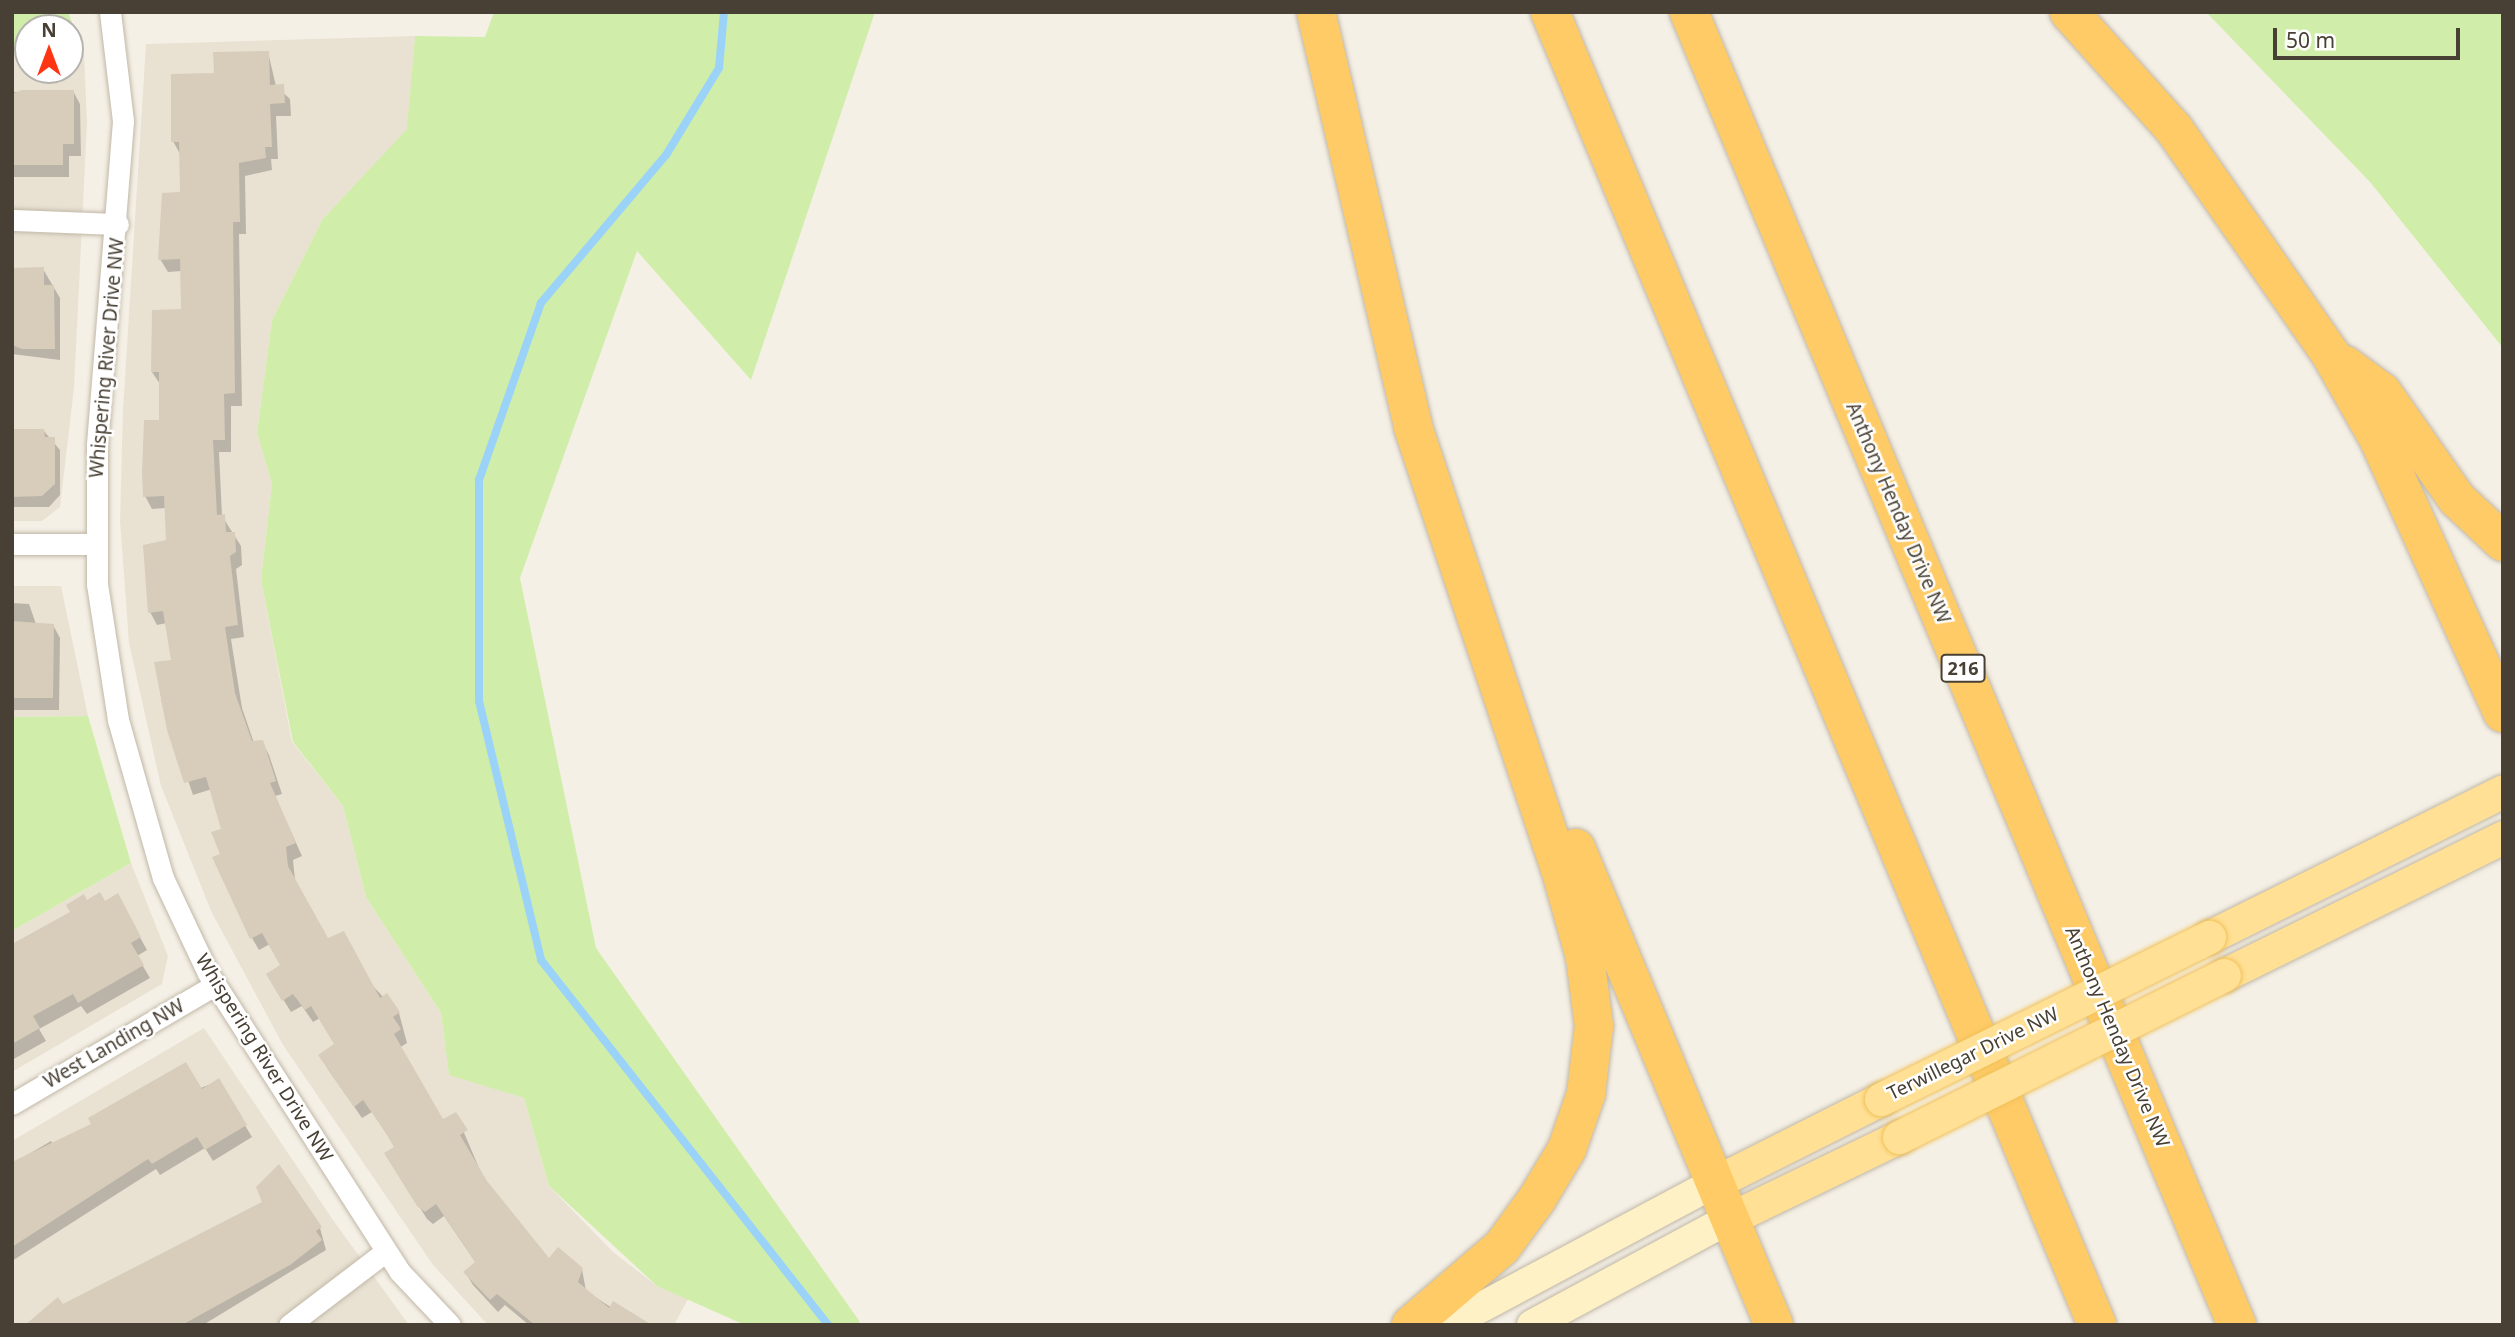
<!DOCTYPE html>
<style>
body{margin:0}
#map{position:relative;width:2515px;height:1337px;overflow:hidden;background:#f5f0e6;font-family:"Noto Sans",sans-serif}
div>[style]{position:absolute}
.residential>*{inset:0;background:#e9e2d3}
.green>*{inset:0;background:#d0eeaa}
.shadow>*{inset:0;background:#0003}
.stream>*{height:8px;margin:-4px;padding:0 4px;transform-origin:4px;border-radius:4px;background:#9bd3f8}
.building>*{inset:0;background:#d8ccba}
.roads{filter:drop-shadow(0 0 2px #c1b8a7) drop-shadow(0 0 2px #c1b8a7)}
.street>*{height:21px;margin:-10.5px;padding:0 10.5px;transform-origin:10.5px;border-radius:10.5px;background:#fff}
.secondary>*{height:30px;margin:-15px;padding:0 15px;transform-origin:15px;border-radius:15px;background:#fff1c6}
.primary>*{height:33px;margin:-16.5px;padding:0 16.5px;transform-origin:16.5px;border-radius:16.5px;background:#ffe095}
.highway>*{height:38px;margin:-19px;padding:0 19px;transform-origin:19px;border-radius:19px;background:#ffcb67}
.bridges{filter:drop-shadow(0 0 2px #f1c158) drop-shadow(0 0 2px #f1c158)}
.primary-bridge>*{height:33px;margin:-16.5px;padding:0 16.5px;transform-origin:16.5px;border-radius:16.5px;background:#ffe095}
span{translate:-50% -50%;white-space:nowrap;text-align:center;line-height:1.15;-webkit-text-stroke:5px #fff;paint-order:stroke}
.shield-label span{padding:2px 5px;background:#fff;border:2px solid;border-radius:5px;-webkit-text-stroke-width:0}
.shield-label{font-size:18px;color:#484034;font-weight:700}
.street-label{font-size:19px;color:#484034}
.frame{position:absolute;inset:0;border:14px solid #484034;pointer-events:none}
.north{position:absolute;left:14px;top:14px;width:70px;height:70px;box-sizing:border-box;background:#fff;border:2px solid #b6b3ae;border-radius:50%;rotate:0deg;font-size:19px;font-weight:700;line-height:28px;text-align:center;color:#484034}
.north::after{content:'';display:block;margin:auto;width:24px;height:32px;background:#ff3413;clip-path:polygon(50% 0,100% 100%,50% 72%,0 100%)}
.scale{position:absolute;left:2273px;top:28px;width:187px;height:32px;box-sizing:border-box;border:4px solid #484034;border-top:0;padding-left:9px;font-size:21px;line-height:24px;white-space:nowrap;color:#484034;-webkit-text-stroke:5px #fff;paint-order:stroke}
</style>
<div id="map">
<div class="residential">
<i style="clip-path:polygon(415px 36px,408px 129px,322px 220px,272px 320px,257px 433px,272px 484px,261px 580px,292px 742px,343px 806px,366px 897px,441px 1013px,449px 1074px,524px 1098px,549px 1186px,613px 1252px,657px 1286px,688px 1299px,674px 1325px,488px 1325px,433px 1265px,283px 1045px,211px 911px,161px 786px,129px 643px,120px 521px,123px 409px,146px 44px)"></i>
<i style="clip-path:polygon(70px 53px,84px 53px,87px 123px,74px 388px,60px 507px,42px 521px,12px 521px,12px 54px,28px 54px,28px 70px,70px 70px)"></i>
<i style="clip-path:polygon(12px 586px,61px 586px,88px 716px,12px 717px)"></i>
<i style="clip-path:polygon(131px 863px,168px 956px,162px 984px,12px 1072px,12px 931px)"></i>
<i style="clip-path:polygon(204px 1028px,333px 1220px,409px 1325px,12px 1325px,12px 1141px)"></i>
</div>
<div class="green">
<i style="clip-path:polygon(12px 12px,68px 12px,84px 53px,70px 53px,70px 28px,28px 28px,28px 54px,12px 54px)"></i>
<i style="clip-path:polygon(494px 12px,875px 12px,751px 380px,637px 251px,520px 578px,596px 948px,860px 1322px,855px 1325px,745px 1325px,657px 1286px,549px 1186px,524px 1098px,449px 1075px,441px 1013px,366px 897px,343px 806px,293px 742px,261px 580px,272px 484px,257px 433px,272px 320px,322px 220px,407px 129px,415px 36px,485px 37px)"></i>
<i style="clip-path:polygon(2206px 12px,2503px 12px,2503px 348px,2370px 182px)"></i>
<i style="clip-path:polygon(88px 716px,131px 863px,12px 931px,12px 717px)"></i>
</div>
<div class="shadow">
<i style="clip-path:polygon(268px 52px,276px 86px,290px 99px,291px 116px,276px 116px,278px 159px,271px 159px,272px 170px,245px 176px,246px 234px,239px 234px,242px 406px,231px 406px,231px 452px,219px 452px,222px 516px,241px 546px,242px 565px,236px 569px,244px 637px,231px 639px,242px 708px,254px 743px,262px 742px,269px 755px,282px 794px,275px 796px,302px 856px,293px 860px,295px 880px,328px 940px,399px 1013px,407px 1043px,399px 1048px,443px 1122px,456px 1114px,485px 1182px,549px 1261px,582px 1269px,586px 1291px,638px 1325px,529px 1325px,505px 1305px,498px 1312px,473px 1285px,465px 1272px,476px 1263px,444px 1216px,433px 1224px,427px 1219px,394px 1166px,396px 1148px,372px 1112px,362px 1118px,327px 1068px,336px 1044px,320px 1018px,313px 1022px,302px 1006px,291px 1012px,268px 975px,282px 966px,270px 944px,259px 950px,252px 938px,222px 855px,223px 830px,212px 789px,193px 795px,162px 703px,156px 663px,173px 661px,167px 623px,157px 625px,150px 612px,168px 542px,166px 508px,152px 509px,145px 496px,160px 422px,160px 384px,152px 372px,182px 311px,182px 271px,168px 272px,160px 259px,182px 194px,180px 154px,173px 141px,216px 75px)"></i>
<i style="clip-path:polygon(73px 91px,80px 104px,81px 156px,69px 156px,69px 177px,12px 177px,12px 92px)"></i>
<i style="clip-path:polygon(12px 268px,43px 269px,60px 298px,60px 360px,12px 354px)"></i>
<i style="clip-path:polygon(43px 430px,60px 450px,60px 495px,49px 507px,12px 507px,12px 431px)"></i>
<i style="clip-path:polygon(12px 603px,29px 604px,36px 624px,53px 625px,60px 638px,59px 710px,12px 710px)"></i>
<i style="clip-path:polygon(86px 902px,124px 908px,147px 950px,137px 956px,150px 978px,87px 1014px,81px 1006px,39px 1029px,46px 1041px,12px 1060px,12px 950px)"></i>
<i style="clip-path:polygon(218px 1081px,252px 1137px,213px 1161px,205px 1148px,160px 1175px,156px 1169px,12px 1261px,12px 1164px,51px 1141px,55px 1147px)"></i>
<i style="clip-path:polygon(320px 1228px,326px 1250px,203px 1325px,35px 1325px,63px 1306px)"></i>
</div>
<div class="stream">
<i style="left:724px;top:12px;width:56px;rotate:95.1deg"></i>
<i style="left:719px;top:68px;width:102px;rotate:121.3deg"></i>
<i style="left:666px;top:155px;width:194px;rotate:130.2deg"></i>
<i style="left:541px;top:303px;width:188px;rotate:109.3deg"></i>
<i style="left:479px;top:480px;width:221px;rotate:90deg"></i>
<i style="left:479px;top:701px;width:266px;rotate:76.5deg"></i>
<i style="left:541px;top:960px;width:464px;rotate:51.8deg"></i>
</div>
<div class="building">
<i style="clip-path:polygon(269px 51px,270px 85px,284px 84px,285px 103px,270px 104px,272px 147px,265px 147px,266px 158px,239px 163px,240px 222px,233px 222px,235px 393px,224px 394px,225px 440px,213px 440px,217px 515px,225px 514px,226px 532px,235px 532px,236px 552px,230px 556px,238px 625px,225px 627px,235px 693px,252px 741px,263px 740px,276px 781px,270px 783px,296px 843px,286px 847px,288px 866px,328px 938px,344px 931px,380px 998px,387px 993px,400px 1012px,393px 1017px,401px 1029px,394px 1034px,443px 1119px,456px 1112px,468px 1130px,460px 1135px,487px 1181px,549px 1258px,558px 1247px,583px 1268px,578px 1282px,609px 1308px,613px 1301px,652px 1325px,535px 1325px,497px 1294px,490px 1300px,463px 1272px,475px 1262px,464px 1245px,436px 1204px,425px 1212px,417px 1206px,384px 1153px,394px 1147px,384px 1130px,363px 1100px,354px 1107px,318px 1055px,334px 1044px,311px 1006px,305px 1010px,293px 994px,282px 1001px,266px 974px,280px 965px,262px 933px,250px 939px,212px 857px,220px 854px,211px 832px,221px 829px,206px 777px,184px 783px,167px 730px,154px 662px,171px 660px,163px 611px,148px 613px,143px 545px,166px 540px,164px 496px,143px 497px,142px 472px,144px 420px,159px 420px,159px 372px,151px 372px,152px 310px,181px 309px,180px 259px,158px 260px,162px 193px,180px 192px,179px 142px,171px 142px,171px 74px,214px 73px,213px 52px)"></i>
<i style="clip-path:polygon(22px 90px,74px 90px,74px 144px,63px 144px,63px 165px,12px 165px,12px 94px)"></i>
<i style="clip-path:polygon(44px 267px,44px 285px,54px 285px,55px 349px,22px 349px,12px 345px,12px 268px)"></i>
<i style="clip-path:polygon(12px 429px,44px 429px,45px 437px,55px 437px,55px 484px,42px 496px,12px 497px)"></i>
<i style="clip-path:polygon(12px 621px,54px 624px,53px 698px,12px 698px)"></i>
<i style="clip-path:polygon(100px 892px,105px 901px,118px 893px,141px 937px,131px 943px,144px 965px,78px 1003px,73px 994px,33px 1016px,40px 1028px,12px 1044px,12px 944px,70px 912px,66px 905px,84px 894px,87px 900px)"></i>
<i style="clip-path:polygon(186px 1062px,202px 1089px,219px 1078px,247px 1125px,205px 1150px,197px 1137px,152px 1164px,148px 1159px,12px 1247px,12px 1162px,91px 1124px,88px 1118px)"></i>
<i style="clip-path:polygon(279px 1164px,322px 1227px,316px 1231px,322px 1240px,290px 1265px,182px 1325px,25px 1325px,58px 1297px,63px 1304px,262px 1202px,256px 1187px)"></i>
</div>
<div class="roads">
<div class="street">
<i style="left:110px;top:12px;width:110px;rotate:83.2deg"></i>
<i style="left:123px;top:121px;width:326px;rotate:94.6deg"></i>
<i style="left:97px;top:446px;width:138px;rotate:90deg"></i>
<i style="left:97px;top:584px;width:138px;rotate:81.2deg"></i>
<i style="left:118px;top:720px;width:164px;rotate:74.1deg"></i>
<i style="left:163px;top:878px;width:105px;rotate:64.7deg"></i>
<i style="left:208px;top:973px;width:354px;rotate:57.3deg"></i>
<i style="left:399px;top:1271px;width:74px;rotate:46.6deg"></i>
<i style="left:12px;top:220px;width:106px;rotate:2.2deg"></i>
<i style="left:12px;top:544px;width:85px"></i>
<i style="left:12px;top:1104px;width:235px;rotate:-30.4deg"></i>
<i style="left:289px;top:1325px;width:122px;rotate:-37.3deg"></i>
</div>
<div class="secondary">
<i style="left:1448px;top:1325px;width:302px;rotate:-28.1deg"></i>
<i style="left:1532px;top:1325px;width:224px;rotate:-28.3deg"></i>
</div>
<div class="primary">
<i style="left:2209px;top:937px;width:328px;rotate:-26.4deg"></i>
<i style="left:2224px;top:975px;width:311px;rotate:-26.3deg"></i>
<i style="left:1714px;top:1183px;width:187px;rotate:-26.7deg"></i>
<i style="left:1729px;top:1219px;width:189px;rotate:-25.8deg"></i>
</div>
<div class="highway">
<i style="left:1316px;top:12px;width:426px;rotate:76.8deg"></i>
<i style="left:1413px;top:427px;width:465px;rotate:71.6deg"></i>
<i style="left:1560px;top:868px;width:92px;rotate:74.3deg"></i>
<i style="left:1585px;top:957px;width:70px;rotate:82.6deg"></i>
<i style="left:1594px;top:1026px;width:68px;rotate:96.7deg"></i>
<i style="left:1586px;top:1094px;width:58px;rotate:109.1deg"></i>
<i style="left:1567px;top:1149px;width:58px;rotate:121deg"></i>
<i style="left:1537px;top:1199px;width:59px;rotate:126.1deg"></i>
<i style="left:1502px;top:1247px;width:120px;rotate:139.4deg"></i>
<i style="left:1550px;top:12px;width:1422px;rotate:67.38deg"></i>
<i style="left:1689px;top:12px;width:1423px;rotate:67.35deg"></i>
<i style="left:2069px;top:12px;width:157px;rotate:48.1deg"></i>
<i style="left:2174px;top:129px;width:275px;rotate:55.2deg"></i>
<i style="left:2331px;top:355px;width:95px;rotate:60.5deg"></i>
<i style="left:2378px;top:438px;width:302px;rotate:65.6deg"></i>
<i style="left:2345px;top:365px;width:46px;rotate:36.1deg"></i>
<i style="left:2382px;top:392px;width:131px;rotate:55deg"></i>
<i style="left:2457px;top:499px;width:63px;rotate:43.1deg"></i>
<i style="left:1576px;top:848px;width:516px;rotate:67.46deg"></i>
</div>
</div>
<div class="bridges">
<div class="primary-bridge">
<i style="left:1881px;top:1099px;width:366px;rotate:-26.3deg"></i>
<i style="left:1899px;top:1137px;width:363px;rotate:-26.5deg"></i>
</div>
</div>
<div class="shield-label">
<span style="left:1963px;top:668px">216</span>
</div>
<div class="street-label">
<span style="left:107px;top:358px;rotate:-85deg">Whispering River Drive NW</span>
<span style="left:1898px;top:513px;rotate:67deg">Anthony Henday Drive NW</span>
<span style="left:2117px;top:1037px;rotate:67deg">Anthony Henday Drive NW</span>
<span style="left:114px;top:1044px;rotate:-30deg">West Landing NW</span>
<span style="left:1973px;top:1054px;rotate:-26deg">Terwillegar Drive NW</span>
<span style="left:264px;top:1058px;rotate:58deg">Whispering River Drive NW</span>
</div>
<div class="frame"></div>
<div class="north">N</div>
<div class="scale">50 m</div>
</div>
